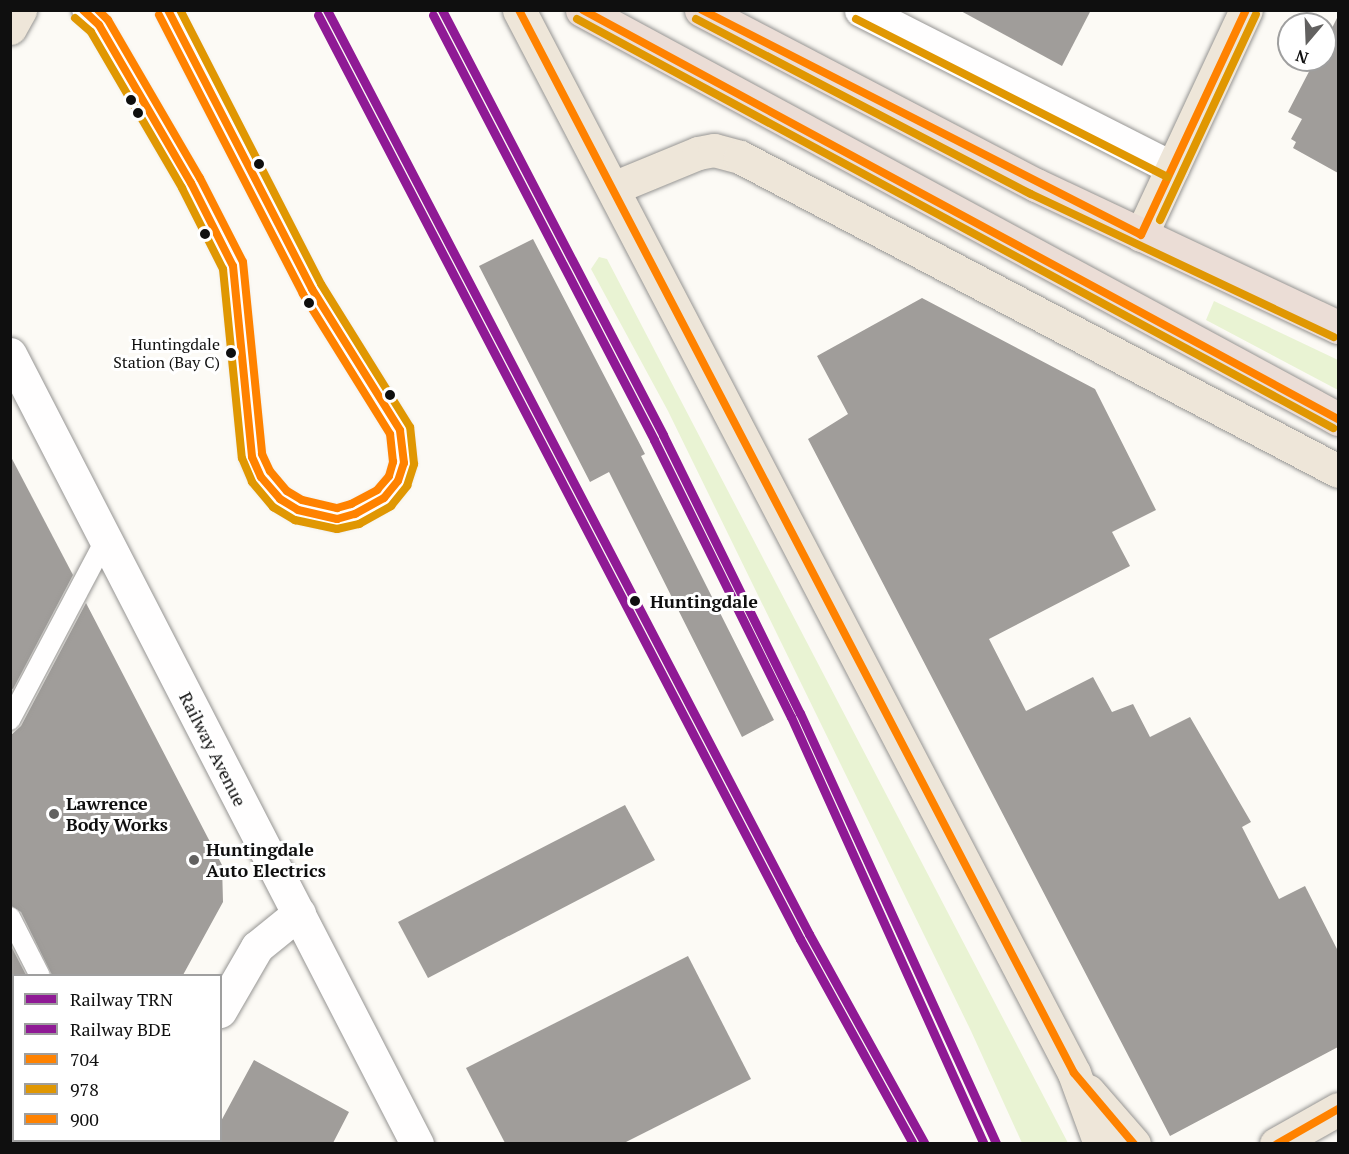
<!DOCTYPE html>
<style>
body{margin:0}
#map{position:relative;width:1349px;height:1154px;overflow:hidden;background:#fcfaf5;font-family:"PT Serif",serif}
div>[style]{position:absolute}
.green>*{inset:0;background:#e9f3d3}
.building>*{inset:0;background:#a09d9a}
.roads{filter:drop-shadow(0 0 2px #969593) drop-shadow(0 0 2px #969593)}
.lane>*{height:20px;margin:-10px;padding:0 10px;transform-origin:10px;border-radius:10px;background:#fffefe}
.street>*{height:33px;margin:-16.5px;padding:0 16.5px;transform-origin:16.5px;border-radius:16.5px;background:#fffefe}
.primary>*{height:33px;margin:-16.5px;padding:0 16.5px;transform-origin:16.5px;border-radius:16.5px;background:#eee6d9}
.highway>*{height:33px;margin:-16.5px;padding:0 16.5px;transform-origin:16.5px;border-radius:16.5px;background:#ebddd6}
.bus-1>*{height:8px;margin:-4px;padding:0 4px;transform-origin:4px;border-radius:4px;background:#ff8200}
.bus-2>*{height:8px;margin:-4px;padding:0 4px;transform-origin:4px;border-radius:4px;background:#e09702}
.bus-3>*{height:8px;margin:-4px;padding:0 4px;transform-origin:4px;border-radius:4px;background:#ff8200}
.rail-1>*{height:9px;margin:-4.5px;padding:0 4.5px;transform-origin:4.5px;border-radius:4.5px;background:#8f1a95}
.rail-2>*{height:9px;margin:-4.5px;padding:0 4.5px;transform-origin:4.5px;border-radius:4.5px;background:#8f1a95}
.dots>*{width:16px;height:16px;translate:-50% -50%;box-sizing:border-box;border:3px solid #fff;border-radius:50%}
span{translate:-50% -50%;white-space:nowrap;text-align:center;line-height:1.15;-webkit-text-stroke:6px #fff;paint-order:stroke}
.bus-label{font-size:16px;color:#0f0f0f}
.right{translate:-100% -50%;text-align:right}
.stop-label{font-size:18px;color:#0f0f0f;font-weight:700}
.left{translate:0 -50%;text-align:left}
.street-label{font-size:18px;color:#0f0f0f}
.poi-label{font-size:18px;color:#0f0f0f;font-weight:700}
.frame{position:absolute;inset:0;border:12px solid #0f0f0f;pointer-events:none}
.legend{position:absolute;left:12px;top:974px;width:210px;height:168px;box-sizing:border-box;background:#fff;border:2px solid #9f9f9f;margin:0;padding:8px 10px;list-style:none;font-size:18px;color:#0f0f0f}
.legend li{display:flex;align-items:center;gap:12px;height:30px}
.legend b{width:30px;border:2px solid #9f9f9f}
.north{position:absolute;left:1277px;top:12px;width:60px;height:60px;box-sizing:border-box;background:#fff;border:2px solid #9f9f9f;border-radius:50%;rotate:199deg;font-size:16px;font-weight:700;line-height:24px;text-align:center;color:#0f0f0f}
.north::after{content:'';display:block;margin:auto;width:21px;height:27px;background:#626160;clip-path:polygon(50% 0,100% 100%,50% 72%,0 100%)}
</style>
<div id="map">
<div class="green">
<i style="clip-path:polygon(599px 257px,607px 259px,1068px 1143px,1022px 1143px,971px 1031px,668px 411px,591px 269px)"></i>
<i style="clip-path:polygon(1214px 301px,1338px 360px,1338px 390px,1206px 320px)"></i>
</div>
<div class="building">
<i style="clip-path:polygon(959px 10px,1091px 10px,1062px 66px)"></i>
<i style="clip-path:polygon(1338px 16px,1338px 173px,1293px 148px,1296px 142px,1291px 139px,1302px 119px,1288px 112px,1315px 60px,1325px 60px,1325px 42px)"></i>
<i style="clip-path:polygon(533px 239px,645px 454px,641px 456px,774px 720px,742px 737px,609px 472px,590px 482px,479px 266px)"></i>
<i style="clip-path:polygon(922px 298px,1095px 389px,1156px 510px,1112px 532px,1130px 566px,989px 639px,1026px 711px,1093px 677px,1112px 712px,1133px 704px,1150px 737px,1190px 717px,1251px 822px,1242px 827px,1279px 899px,1305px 886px,1338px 951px,1338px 1047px,1170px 1136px,808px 439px,848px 414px,817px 356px)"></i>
<i style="clip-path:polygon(10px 455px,73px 575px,13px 689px,10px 688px)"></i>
<i style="clip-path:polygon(86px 603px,222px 865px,223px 902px,183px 975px,52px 975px,21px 912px,10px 905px,10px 736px,21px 726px)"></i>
<i style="clip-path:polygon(625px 805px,655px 860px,428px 978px,398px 922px)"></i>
<i style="clip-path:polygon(10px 944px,26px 975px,10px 975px)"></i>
<i style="clip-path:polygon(688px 956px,751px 1079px,624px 1143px,505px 1143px,466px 1068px)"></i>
<i style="clip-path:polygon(254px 1060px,349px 1112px,333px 1143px,210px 1143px,220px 1140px,220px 1123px)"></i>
</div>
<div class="roads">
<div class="lane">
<i style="left:82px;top:10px;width:23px;rotate:41deg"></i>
<i style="left:99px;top:25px;width:183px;rotate:59.8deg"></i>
<i style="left:191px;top:183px;width:93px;rotate:63.2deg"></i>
<i style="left:233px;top:266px;width:192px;rotate:84.3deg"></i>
<i style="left:252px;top:457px;width:22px;rotate:66deg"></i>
<i style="left:261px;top:477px;width:29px;rotate:49deg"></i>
<i style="left:280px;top:499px;width:21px;rotate:31deg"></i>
<i style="left:298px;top:510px;width:40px;rotate:13deg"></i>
<i style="left:337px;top:519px;width:19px;rotate:-16deg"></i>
<i style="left:355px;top:514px;width:33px;rotate:-29deg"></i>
<i style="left:384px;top:498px;width:22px;rotate:-51deg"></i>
<i style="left:398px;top:481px;width:19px;rotate:-72deg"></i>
<i style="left:404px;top:463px;width:33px;rotate:-97deg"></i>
<i style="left:400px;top:430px;width:166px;rotate:-122deg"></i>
<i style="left:312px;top:289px;width:314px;rotate:-117.3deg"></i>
<i style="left:10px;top:720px;width:207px;rotate:-62.1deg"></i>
<i style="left:10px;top:917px;width:66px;rotate:63deg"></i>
<i style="left:124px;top:1140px;width:4px;rotate:63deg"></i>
</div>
<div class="street">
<i style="left:861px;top:10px;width:349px;rotate:26.9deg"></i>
<i style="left:10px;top:354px;width:889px;rotate:62.74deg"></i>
<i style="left:220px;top:1011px;width:74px;rotate:-60deg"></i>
<i style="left:257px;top:947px;width:54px;rotate:-39deg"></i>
<i style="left:150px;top:1144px;width:4px;rotate:-63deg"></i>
</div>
<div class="primary">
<i style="left:519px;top:10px;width:1199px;rotate:62.43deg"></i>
<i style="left:1074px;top:1073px;width:76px;rotate:69.9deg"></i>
<i style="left:10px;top:28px;width:21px;rotate:-61deg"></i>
<i style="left:613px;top:188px;width:92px;rotate:-22.4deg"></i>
<i style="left:698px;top:153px;width:16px;rotate:-11deg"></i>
<i style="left:714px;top:150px;width:27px;rotate:15deg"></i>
<i style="left:740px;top:157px;width:675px;rotate:27.7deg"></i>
<i style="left:1141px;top:235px;width:248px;rotate:-65deg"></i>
<i style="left:1088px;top:1091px;width:70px;rotate:49deg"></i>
<i style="left:1276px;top:1144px;width:71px;rotate:-29.4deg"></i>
</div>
<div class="highway">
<i style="left:582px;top:10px;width:860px;rotate:28.41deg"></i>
<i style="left:701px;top:10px;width:378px;rotate:27.6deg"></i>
<i style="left:1036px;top:185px;width:334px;rotate:25.2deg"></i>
</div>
</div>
<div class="bus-1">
<i style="left:83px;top:10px;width:22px;rotate:43deg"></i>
<i style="left:99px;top:25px;width:183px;rotate:59.8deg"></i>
<i style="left:191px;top:183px;width:93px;rotate:63.2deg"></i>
<i style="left:233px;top:266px;width:192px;rotate:84.3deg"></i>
<i style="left:252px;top:457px;width:22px;rotate:66deg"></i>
<i style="left:261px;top:477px;width:29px;rotate:49deg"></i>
<i style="left:280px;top:499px;width:21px;rotate:31deg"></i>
<i style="left:298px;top:510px;width:40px;rotate:13deg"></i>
<i style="left:337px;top:519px;width:19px;rotate:-16deg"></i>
<i style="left:355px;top:514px;width:33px;rotate:-29deg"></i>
<i style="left:384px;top:498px;width:22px;rotate:-51deg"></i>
<i style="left:398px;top:481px;width:19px;rotate:-72deg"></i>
<i style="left:404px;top:463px;width:33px;rotate:-97deg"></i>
<i style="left:400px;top:430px;width:166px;rotate:-122deg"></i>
<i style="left:312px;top:289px;width:314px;rotate:-117.3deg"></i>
<i style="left:519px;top:10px;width:1199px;rotate:62.43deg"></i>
<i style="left:1074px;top:1073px;width:93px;rotate:49.8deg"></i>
<i style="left:583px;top:10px;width:859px;rotate:28.45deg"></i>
<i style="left:702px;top:10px;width:493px;rotate:27.1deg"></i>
<i style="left:1141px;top:235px;width:248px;rotate:-65deg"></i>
<i style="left:1277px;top:1144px;width:70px;rotate:-29.8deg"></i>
</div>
<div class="bus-2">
<i style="left:75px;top:18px;width:21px;rotate:41deg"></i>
<i style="left:91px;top:32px;width:181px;rotate:59.7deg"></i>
<i style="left:182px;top:188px;width:91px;rotate:63.2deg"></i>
<i style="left:223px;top:269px;width:190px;rotate:84.3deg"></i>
<i style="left:242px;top:458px;width:26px;rotate:67deg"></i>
<i style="left:252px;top:482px;width:33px;rotate:50deg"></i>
<i style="left:273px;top:507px;width:26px;rotate:31deg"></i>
<i style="left:295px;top:520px;width:43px;rotate:12.1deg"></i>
<i style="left:337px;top:529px;width:23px;rotate:-13deg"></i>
<i style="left:359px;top:524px;width:37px;rotate:-29deg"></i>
<i style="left:391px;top:506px;width:26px;rotate:-51deg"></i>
<i style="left:407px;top:486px;width:23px;rotate:-72deg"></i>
<i style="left:414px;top:464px;width:37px;rotate:-96deg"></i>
<i style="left:410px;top:427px;width:168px;rotate:-121.9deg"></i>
<i style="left:321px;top:284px;width:308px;rotate:-117.2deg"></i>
<i style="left:577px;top:19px;width:860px;rotate:28.41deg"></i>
<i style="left:696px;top:19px;width:378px;rotate:27.6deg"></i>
<i style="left:1031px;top:194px;width:335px;rotate:25.3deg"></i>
<i style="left:856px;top:19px;width:349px;rotate:26.9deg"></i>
<i style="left:1160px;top:220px;width:227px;rotate:-65deg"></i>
</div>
<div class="bus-3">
<i style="left:98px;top:10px;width:14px;rotate:45deg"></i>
<i style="left:108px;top:20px;width:183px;rotate:59.8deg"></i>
<i style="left:200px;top:178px;width:94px;rotate:62.9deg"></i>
<i style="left:243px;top:262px;width:193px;rotate:84.3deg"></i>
<i style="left:262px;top:454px;width:19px;rotate:65deg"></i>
<i style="left:270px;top:471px;width:26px;rotate:50deg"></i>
<i style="left:287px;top:491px;width:17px;rotate:31deg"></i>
<i style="left:302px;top:500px;width:36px;rotate:13deg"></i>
<i style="left:337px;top:508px;width:15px;rotate:-16deg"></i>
<i style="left:351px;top:504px;width:30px;rotate:-28deg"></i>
<i style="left:377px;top:490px;width:18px;rotate:-49deg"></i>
<i style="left:389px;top:476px;width:15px;rotate:-74deg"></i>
<i style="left:393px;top:462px;width:28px;rotate:-96deg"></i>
<i style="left:390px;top:434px;width:165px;rotate:-121.9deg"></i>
<i style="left:303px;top:294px;width:314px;rotate:-117.3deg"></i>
</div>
<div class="rail-1">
<i style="left:327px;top:10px;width:1042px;rotate:62.45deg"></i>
<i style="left:809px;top:934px;width:240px;rotate:61.1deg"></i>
<i style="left:442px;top:10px;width:479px;rotate:62.5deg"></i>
<i style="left:663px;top:435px;width:310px;rotate:63.8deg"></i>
<i style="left:800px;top:713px;width:473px;rotate:65.5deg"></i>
</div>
<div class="rail-2">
<i style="left:318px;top:15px;width:1042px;rotate:62.45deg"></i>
<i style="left:800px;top:939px;width:234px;rotate:61.1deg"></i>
<i style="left:433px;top:15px;width:479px;rotate:62.5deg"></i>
<i style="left:654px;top:440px;width:309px;rotate:63.7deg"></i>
<i style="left:791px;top:717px;width:469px;rotate:65.7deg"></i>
</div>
<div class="dots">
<i style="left:131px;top:100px;background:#0f0f0f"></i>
<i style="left:138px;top:113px;background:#0f0f0f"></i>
<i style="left:259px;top:164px;background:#0f0f0f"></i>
<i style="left:205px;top:234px;background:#0f0f0f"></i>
<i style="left:309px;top:303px;background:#0f0f0f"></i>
<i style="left:231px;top:353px;background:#0f0f0f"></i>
<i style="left:390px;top:395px;background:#0f0f0f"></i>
<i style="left:635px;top:601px;background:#0f0f0f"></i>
<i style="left:54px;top:814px;background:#626160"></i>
<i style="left:194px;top:860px;background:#626160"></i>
</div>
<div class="bus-label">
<span class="right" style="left:220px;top:353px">Huntingdale<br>Station (Bay C)</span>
</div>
<div class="stop-label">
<span class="left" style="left:650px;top:601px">Huntingdale</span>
</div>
<div class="street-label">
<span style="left:213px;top:749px;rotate:63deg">Railway Avenue</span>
</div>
<div class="poi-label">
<span class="left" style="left:66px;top:814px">Lawrence<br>Body Works</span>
<span class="left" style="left:206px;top:860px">Huntingdale<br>Auto Electrics</span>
</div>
<div class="frame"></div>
<ul class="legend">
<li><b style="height:8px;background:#8f1a95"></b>Railway TRN</li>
<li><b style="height:8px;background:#8f1a95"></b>Railway BDE</li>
<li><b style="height:8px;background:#ff8200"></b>704</li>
<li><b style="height:8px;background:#e09702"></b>978</li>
<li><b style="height:8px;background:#ff8200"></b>900</li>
</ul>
<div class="north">N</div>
</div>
